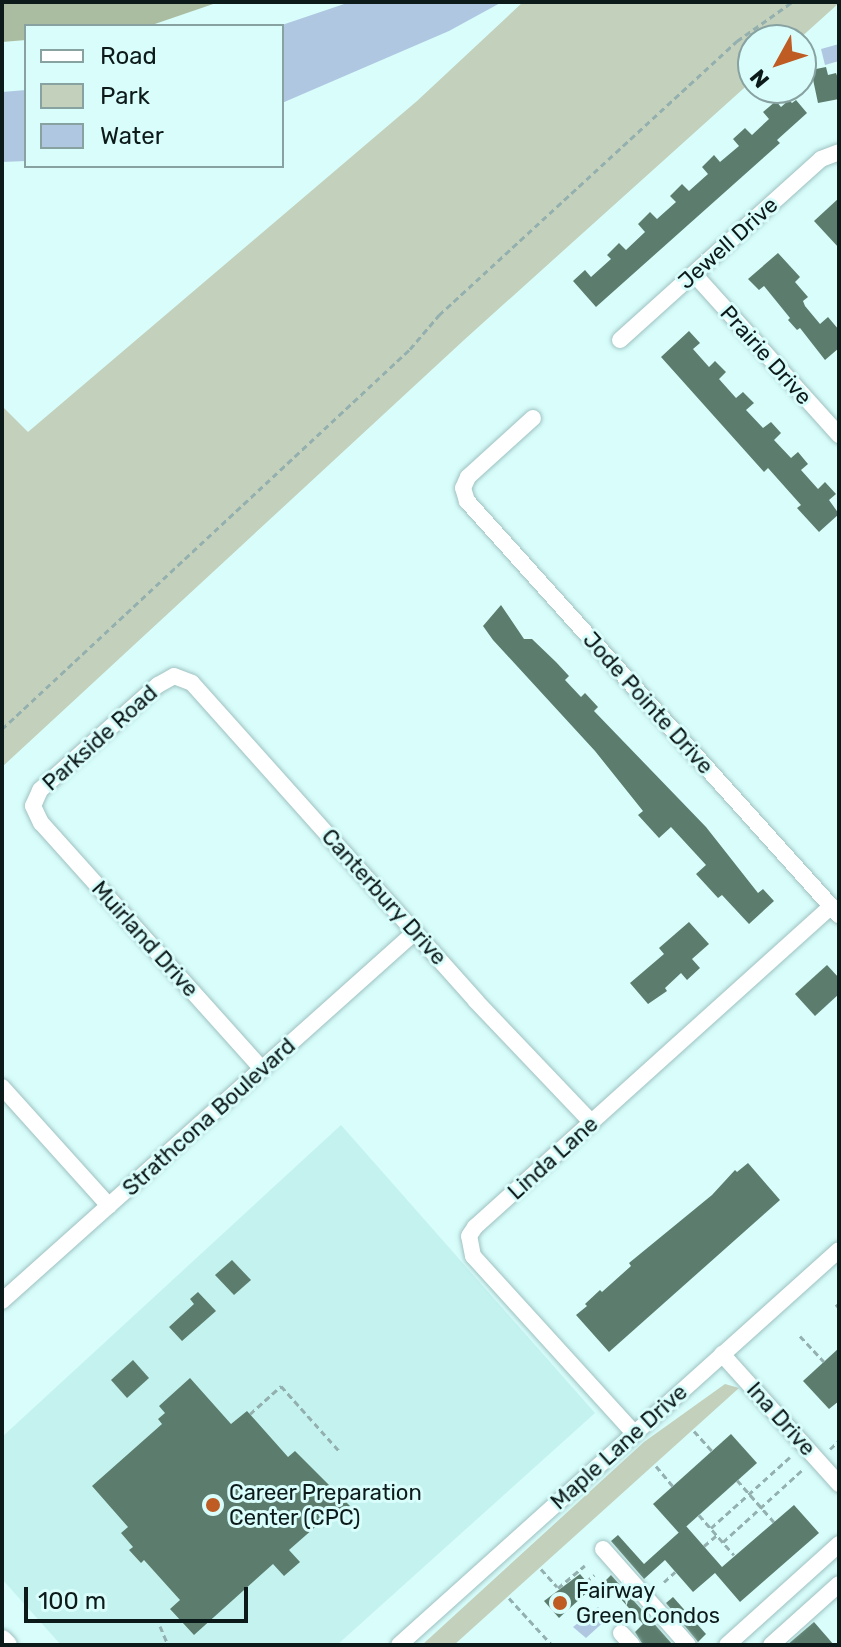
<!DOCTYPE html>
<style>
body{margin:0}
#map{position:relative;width:841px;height:1647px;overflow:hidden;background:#d8fdfb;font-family:Rubik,sans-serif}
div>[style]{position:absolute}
.built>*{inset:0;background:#c3f2ef}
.green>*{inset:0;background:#c3d0bc}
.forest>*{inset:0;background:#aabda0}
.water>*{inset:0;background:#b0c7e2}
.building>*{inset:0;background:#5c7d6d}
.path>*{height:3px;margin-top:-1.5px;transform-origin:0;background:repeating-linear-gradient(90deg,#93b0af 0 6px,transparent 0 10px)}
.roads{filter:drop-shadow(0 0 2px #9ec1c0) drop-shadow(0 0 2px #9ec1c0)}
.minor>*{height:16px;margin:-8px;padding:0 8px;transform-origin:8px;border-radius:8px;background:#fff}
.major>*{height:20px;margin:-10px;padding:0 10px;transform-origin:10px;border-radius:10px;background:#fff}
.dots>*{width:22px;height:22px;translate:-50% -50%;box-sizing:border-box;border:4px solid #d8fdfb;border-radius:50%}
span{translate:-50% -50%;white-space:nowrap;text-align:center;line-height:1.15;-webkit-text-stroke:6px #d8fdfb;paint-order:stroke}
.street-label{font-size:22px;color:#0d1a1a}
.poi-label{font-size:22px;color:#0d1a1a}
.left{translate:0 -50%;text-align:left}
.frame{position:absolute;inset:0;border:4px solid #0d1a1a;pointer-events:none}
.legend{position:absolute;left:24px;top:24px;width:260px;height:144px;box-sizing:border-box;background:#d8fdfb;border:2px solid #87a2a1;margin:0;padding:10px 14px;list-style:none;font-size:24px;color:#0d1a1a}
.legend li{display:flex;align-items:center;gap:16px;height:40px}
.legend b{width:40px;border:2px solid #87a2a1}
.north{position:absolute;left:737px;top:24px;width:80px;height:80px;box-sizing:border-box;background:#d8fdfb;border:2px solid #87a2a1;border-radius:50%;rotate:230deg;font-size:22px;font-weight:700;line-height:32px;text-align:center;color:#0d1a1a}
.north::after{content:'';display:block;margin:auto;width:28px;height:36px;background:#bf5c24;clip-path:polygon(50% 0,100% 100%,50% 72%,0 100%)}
.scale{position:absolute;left:24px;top:1587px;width:224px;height:36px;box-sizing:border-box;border:4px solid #0d1a1a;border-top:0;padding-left:10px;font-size:24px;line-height:28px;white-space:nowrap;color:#0d1a1a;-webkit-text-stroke:6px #d8fdfb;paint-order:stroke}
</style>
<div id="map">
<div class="built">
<i style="clip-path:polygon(341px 1125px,595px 1413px,337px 1645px,61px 1645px,2px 1579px,2px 1437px)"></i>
</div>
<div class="green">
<i style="clip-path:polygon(523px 2px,839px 3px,798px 40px,753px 40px,753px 80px,464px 340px,2px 767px,2px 406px,28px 432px,417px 101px)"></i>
<i style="clip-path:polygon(725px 1384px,739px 1388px,454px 1645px,422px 1645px,644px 1442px)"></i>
</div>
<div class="forest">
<i style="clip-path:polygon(2px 2px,219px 2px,149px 26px,26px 26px,26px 40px,2px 42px)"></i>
</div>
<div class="water">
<i style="clip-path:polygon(350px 2px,502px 2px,449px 31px,282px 103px,282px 26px,279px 26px)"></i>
<i style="clip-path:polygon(839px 44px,839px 61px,825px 65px,821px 49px)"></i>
<i style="clip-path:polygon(26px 90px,26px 161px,2px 162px,2px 92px)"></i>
<i style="clip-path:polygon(598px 1607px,608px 1618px,586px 1638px,573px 1627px)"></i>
</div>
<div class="building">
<i style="clip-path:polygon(826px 67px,828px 75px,836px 73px,839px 81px,839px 99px,818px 103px,811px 70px)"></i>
<i style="clip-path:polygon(789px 100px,792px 103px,796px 100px,807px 113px,777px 140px,780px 143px,596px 307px,573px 281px,585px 270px,591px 277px,611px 259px,607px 255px,619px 243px,626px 250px,645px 232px,638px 224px,650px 212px,657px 219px,676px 202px,670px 196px,682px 184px,689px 191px,708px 174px,702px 167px,714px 155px,720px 162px,739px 146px,733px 139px,745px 128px,752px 135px,769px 119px,763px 112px,776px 101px,781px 107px)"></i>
<i style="clip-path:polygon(839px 198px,839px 248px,814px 221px)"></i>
<i style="clip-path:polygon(778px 253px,800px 277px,795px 282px,808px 297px,803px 301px,805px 306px,820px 324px,828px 317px,839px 330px,839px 348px,825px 360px,800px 328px,797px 330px,788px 320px,790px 318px,764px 286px,759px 290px,748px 279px)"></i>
<i style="clip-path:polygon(689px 331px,700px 343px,693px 349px,709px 367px,715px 361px,726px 372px,719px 379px,736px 398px,743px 392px,754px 403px,746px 410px,763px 428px,771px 422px,781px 433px,774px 440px,791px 458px,798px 452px,808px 464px,801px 470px,818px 489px,825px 482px,836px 494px,829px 500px,839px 514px,819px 532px,797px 508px,801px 505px,768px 468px,764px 472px,661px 357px)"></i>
<i style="clip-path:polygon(501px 605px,524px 639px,532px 639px,556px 662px,569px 676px,565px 680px,581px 697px,585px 693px,598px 707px,594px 711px,706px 827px,758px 893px,763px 889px,774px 901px,749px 924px,722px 895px,718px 898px,696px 874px,706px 865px,671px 827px,659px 838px,638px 815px,643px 811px,595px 751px,493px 640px,483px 626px)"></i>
<i style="clip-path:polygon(689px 922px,709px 944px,692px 959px,700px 968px,687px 980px,681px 973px,665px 988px,667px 991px,648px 1004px,630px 983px,664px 954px,659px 948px)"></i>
<i style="clip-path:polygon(827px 965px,839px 978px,839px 994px,815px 1016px,795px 994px)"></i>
<i style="clip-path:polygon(748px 1163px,780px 1200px,609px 1352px,576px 1315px,587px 1306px,585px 1304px,600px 1290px,602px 1292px,631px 1266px,629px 1263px,712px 1195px,735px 1170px,737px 1172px)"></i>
<i style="clip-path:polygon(232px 1260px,251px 1280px,234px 1295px,215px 1275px)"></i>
<i style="clip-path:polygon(198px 1292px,216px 1311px,182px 1341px,169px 1327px,194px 1304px,190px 1299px)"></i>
<i style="clip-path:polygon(839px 1348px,839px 1401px,829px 1409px,803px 1381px)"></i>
<i style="clip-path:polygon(133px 1360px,149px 1378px,127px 1398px,111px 1380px)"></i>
<i style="clip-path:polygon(190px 1378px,231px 1424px,247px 1411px,288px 1457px,295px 1451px,350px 1506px,335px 1519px,330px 1514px,289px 1550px,300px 1562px,284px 1576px,273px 1564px,194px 1635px,170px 1609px,180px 1600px,144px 1560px,141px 1563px,129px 1550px,133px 1547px,121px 1533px,128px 1527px,92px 1486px,162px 1424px,158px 1419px,165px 1413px,159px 1406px)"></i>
<i style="clip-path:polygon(731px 1434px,757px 1463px,679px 1533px,653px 1504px)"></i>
<i style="clip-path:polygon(794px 1505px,819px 1533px,740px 1602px,715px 1573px,693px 1592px,665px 1560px,644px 1579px,611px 1541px,618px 1535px,644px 1564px,686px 1526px,722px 1567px)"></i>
<i style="clip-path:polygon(580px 1574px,592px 1588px,559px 1618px,544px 1601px)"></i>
<i style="clip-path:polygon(611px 1575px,673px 1645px,643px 1645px,635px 1632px,643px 1624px,605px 1581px)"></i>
<i style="clip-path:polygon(673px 1597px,706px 1634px,698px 1642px,666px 1603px)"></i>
<i style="clip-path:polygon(814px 1622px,834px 1645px,787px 1645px)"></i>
</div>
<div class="path">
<i style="left:2px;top:729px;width:558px;rotate:-42.96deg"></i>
<i style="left:410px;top:349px;width:45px;rotate:-49.5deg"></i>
<i style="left:439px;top:315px;width:405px;rotate:-42.6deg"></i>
<i style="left:737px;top:41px;width:67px;rotate:-35.3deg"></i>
<i style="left:836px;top:1304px;width:5px;rotate:53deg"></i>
<i style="left:800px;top:1336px;width:35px;rotate:47deg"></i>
<i style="left:250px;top:1414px;width:42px;rotate:-42.1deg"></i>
<i style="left:281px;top:1386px;width:89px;rotate:48.2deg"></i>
<i style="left:694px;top:1431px;width:27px;rotate:48deg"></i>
<i style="left:830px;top:1449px;width:12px;rotate:-42deg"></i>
<i style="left:656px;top:1466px;width:26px;rotate:50deg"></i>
<i style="left:737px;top:1480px;width:56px;rotate:48.6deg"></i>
<i style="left:699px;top:1515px;width:53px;rotate:48.8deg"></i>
<i style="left:711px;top:1528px;width:106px;rotate:-41.9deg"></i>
<i style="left:723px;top:1542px;width:107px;rotate:-42.3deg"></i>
<i style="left:704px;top:1546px;width:16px;rotate:-40deg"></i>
<i style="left:541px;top:1569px;width:24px;rotate:48deg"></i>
<i style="left:586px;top:1582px;width:11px;rotate:-41deg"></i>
<i style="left:664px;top:1582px;width:15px;rotate:-42deg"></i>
<i style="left:597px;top:1587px;width:6px;rotate:-39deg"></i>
<i style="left:558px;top:1588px;width:35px;rotate:-40deg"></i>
<i style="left:509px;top:1598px;width:64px;rotate:47.5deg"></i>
<i style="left:160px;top:1626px;width:21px;rotate:67deg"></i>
<i style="left:597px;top:1645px;width:2px;rotate:-27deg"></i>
</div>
<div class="roads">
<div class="minor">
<i style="left:694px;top:274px;width:217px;rotate:48deg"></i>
<i style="left:620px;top:340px;width:270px;rotate:-42deg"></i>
<i style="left:821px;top:159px;width:19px;rotate:-21deg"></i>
<i style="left:533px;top:418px;width:88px;rotate:137.8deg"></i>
<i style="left:468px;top:477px;width:12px;rotate:114deg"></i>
<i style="left:463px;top:488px;width:14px;rotate:73deg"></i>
<i style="left:467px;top:501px;width:557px;rotate:48.06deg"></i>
<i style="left:262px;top:1069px;width:331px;rotate:-131.9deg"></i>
<i style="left:41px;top:823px;width:19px;rotate:-115deg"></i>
<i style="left:33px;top:806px;width:17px;rotate:-66deg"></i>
<i style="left:40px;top:790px;width:158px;rotate:-41.7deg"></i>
<i style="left:158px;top:685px;width:18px;rotate:-29deg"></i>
<i style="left:174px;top:676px;width:19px;rotate:21deg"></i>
<i style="left:192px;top:683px;width:426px;rotate:48.2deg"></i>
<i style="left:476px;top:1001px;width:168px;rotate:46.4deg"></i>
<i style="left:2px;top:1087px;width:160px;rotate:48deg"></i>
<i style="left:2px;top:1301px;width:554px;rotate:-41.78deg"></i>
<i style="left:722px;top:1354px;width:175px;rotate:48deg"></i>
<i style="left:634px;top:1433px;width:239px;rotate:-132.3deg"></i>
<i style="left:473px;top:1256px;width:20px;rotate:-101deg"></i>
<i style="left:469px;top:1236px;width:11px;rotate:-56deg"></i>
<i style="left:475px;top:1227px;width:479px;rotate:-42deg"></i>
<i style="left:603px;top:1549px;width:128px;rotate:48.5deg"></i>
<i style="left:621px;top:1633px;width:16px;rotate:47deg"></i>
<i style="left:399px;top:1645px;width:591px;rotate:-41.92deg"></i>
<i style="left:727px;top:1645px;width:151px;rotate:-42deg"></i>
<i style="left:771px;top:1645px;width:91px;rotate:-41.9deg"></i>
</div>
<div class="major">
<i style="left:2px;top:1640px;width:7px;rotate:45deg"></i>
</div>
</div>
<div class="dots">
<i style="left:213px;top:1505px;background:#bf5c24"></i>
<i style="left:560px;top:1603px;background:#bf5c24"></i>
</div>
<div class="street-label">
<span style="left:728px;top:243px;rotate:-42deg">Jewell Drive</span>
<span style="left:766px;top:355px;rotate:48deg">Prairie Drive</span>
<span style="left:648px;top:703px;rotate:48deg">Jode Pointe Drive</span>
<span style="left:100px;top:738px;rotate:-42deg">Parkside Road</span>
<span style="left:384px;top:897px;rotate:48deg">Canterbury Drive</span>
<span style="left:145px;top:939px;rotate:48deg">Muirland Drive</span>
<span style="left:209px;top:1117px;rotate:-42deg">Strathcona Boulevard</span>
<span style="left:553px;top:1158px;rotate:-42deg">Linda Lane</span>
<span style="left:781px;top:1419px;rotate:48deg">Ina Drive</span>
<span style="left:619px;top:1447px;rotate:-42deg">Maple Lane Drive</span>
</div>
<div class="poi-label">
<span class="left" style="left:229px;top:1505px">Career Preparation<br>Center (CPC)</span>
<span class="left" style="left:576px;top:1603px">Fairway<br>Green Condos</span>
</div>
<div class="frame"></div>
<ul class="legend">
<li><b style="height:10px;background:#fff"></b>Road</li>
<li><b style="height:22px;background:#c3d0bc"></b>Park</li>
<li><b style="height:22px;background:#b0c7e2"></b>Water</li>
</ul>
<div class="north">N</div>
<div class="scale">100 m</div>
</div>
